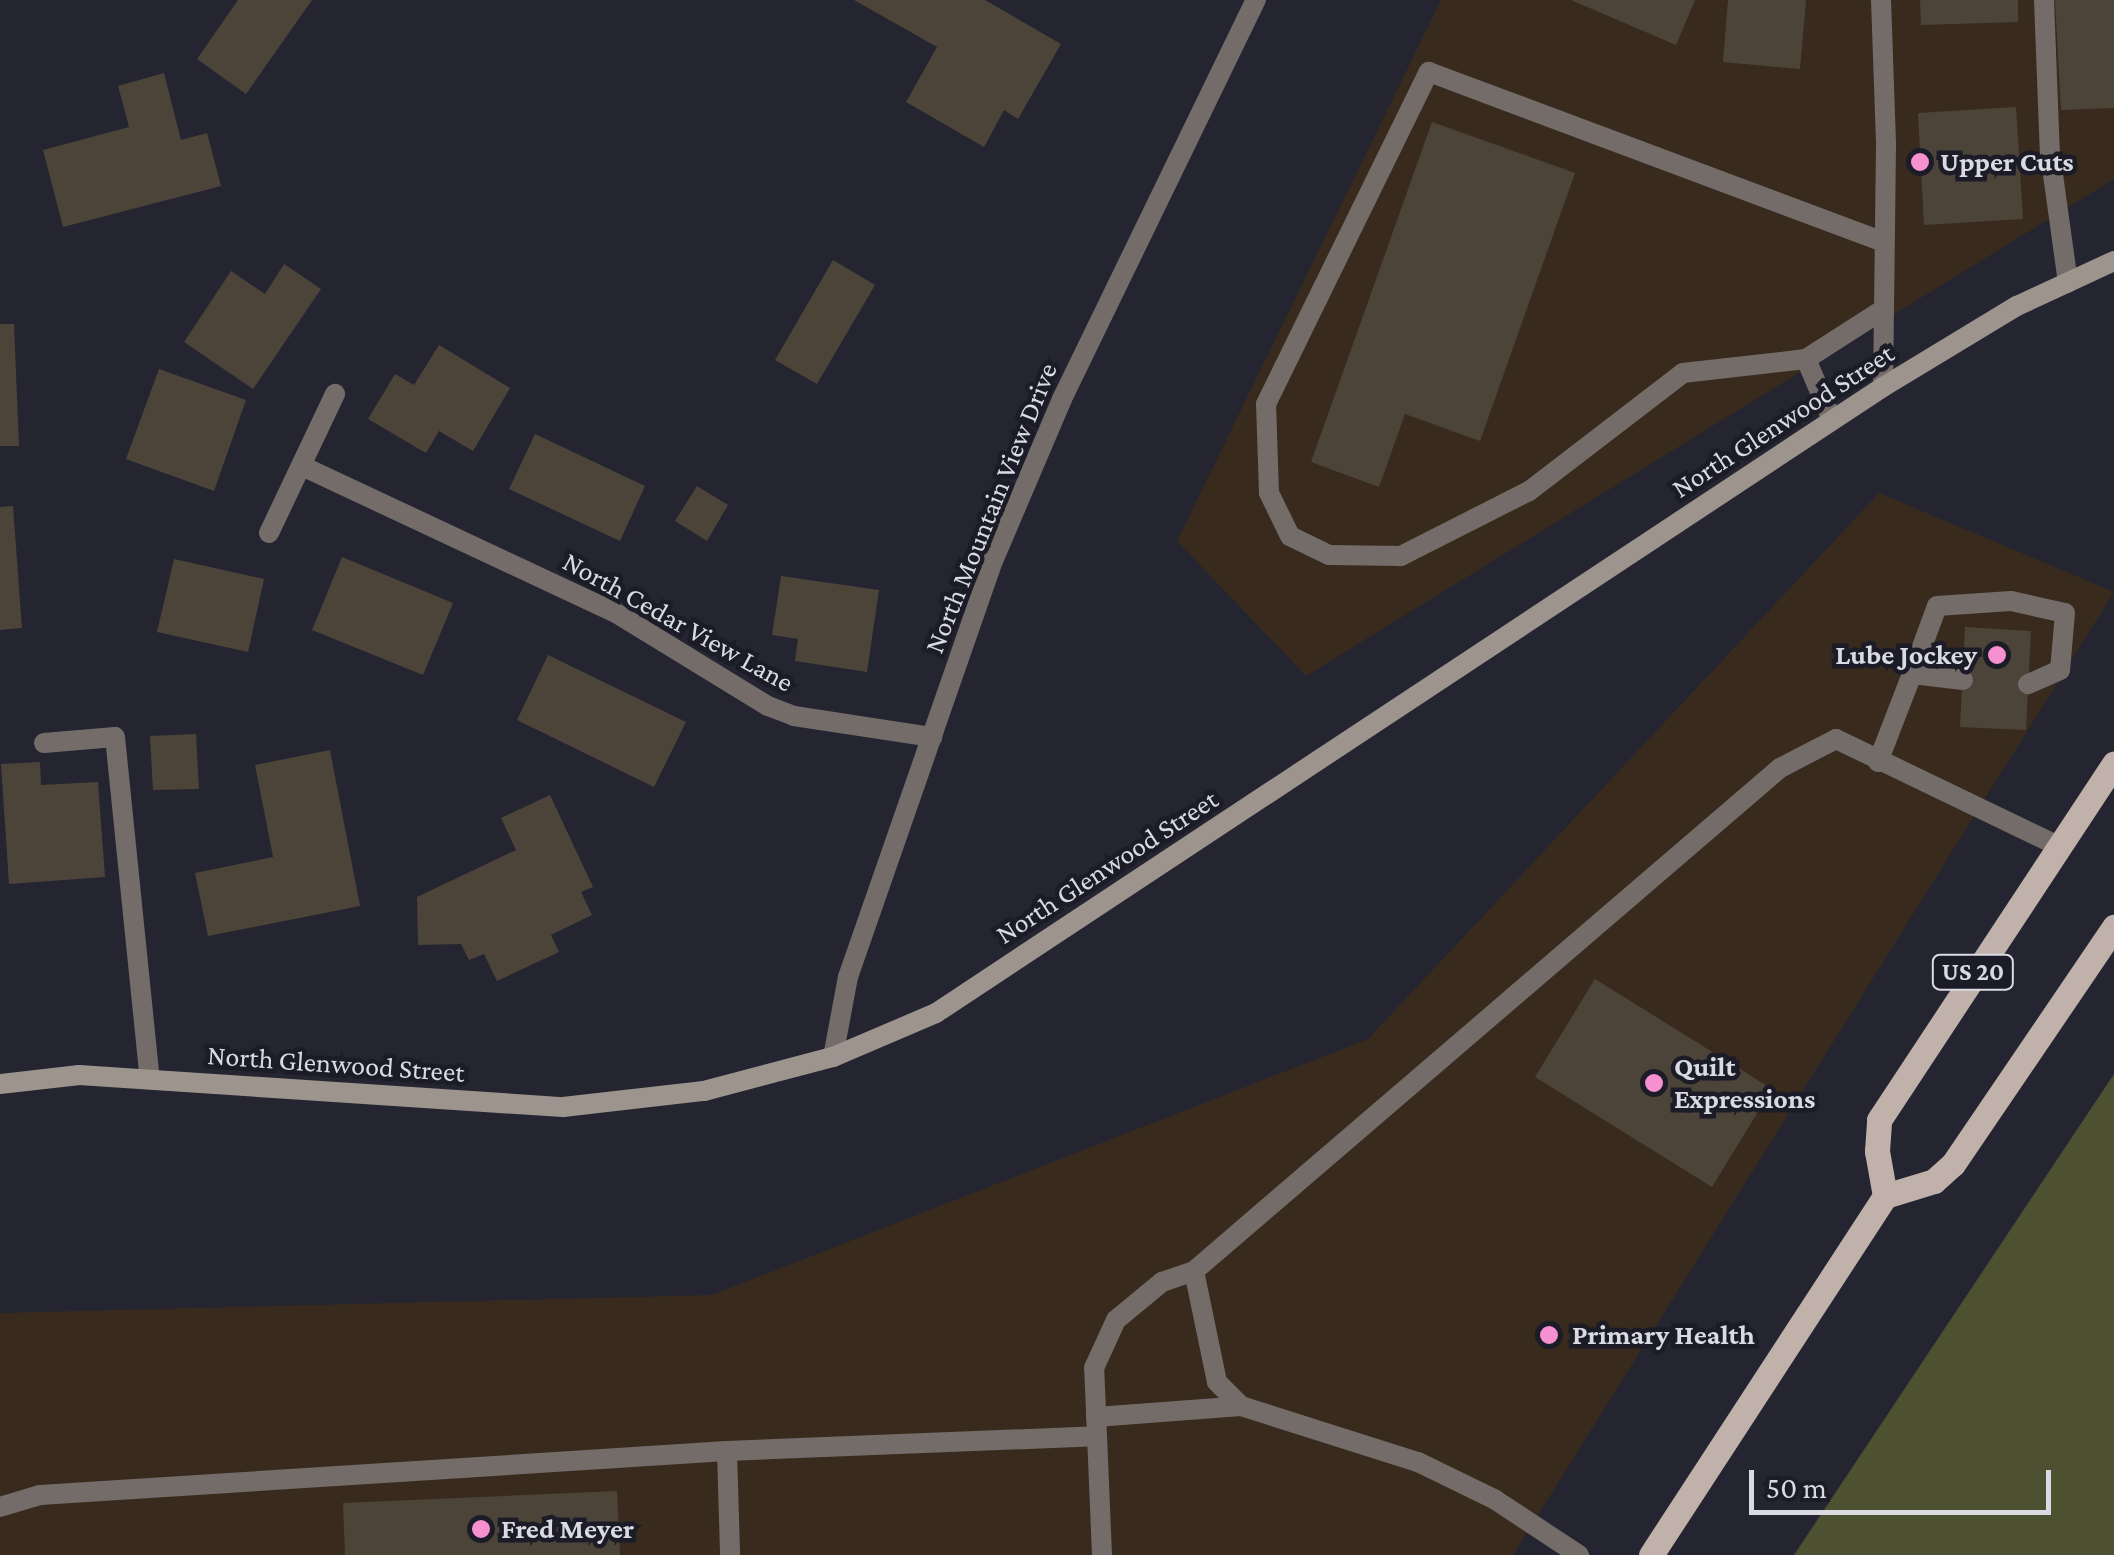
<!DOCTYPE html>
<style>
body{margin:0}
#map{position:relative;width:2114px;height:1555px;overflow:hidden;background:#242531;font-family:"Crimson Pro",serif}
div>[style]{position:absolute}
.commercial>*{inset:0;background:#382b1d}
.green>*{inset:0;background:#4e5131}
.building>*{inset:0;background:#4d4439}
.lane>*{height:20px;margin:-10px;padding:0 10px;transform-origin:10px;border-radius:10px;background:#736c69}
.street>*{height:20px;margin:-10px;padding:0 10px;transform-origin:10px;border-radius:10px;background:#736c69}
.secondary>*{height:20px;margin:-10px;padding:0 10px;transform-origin:10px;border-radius:10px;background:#9e948e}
.primary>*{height:25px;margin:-12.5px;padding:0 12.5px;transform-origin:12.5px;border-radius:12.5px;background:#c0b2ab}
.dots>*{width:28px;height:28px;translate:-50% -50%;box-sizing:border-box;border:5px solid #1b1c27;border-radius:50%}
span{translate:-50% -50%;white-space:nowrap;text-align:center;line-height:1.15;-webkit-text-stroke:9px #1b1c27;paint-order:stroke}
.shield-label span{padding:2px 8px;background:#1b1c27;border:2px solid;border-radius:8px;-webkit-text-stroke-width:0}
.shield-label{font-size:25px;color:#dadbe2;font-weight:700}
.poi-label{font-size:28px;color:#dadbe2;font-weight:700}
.left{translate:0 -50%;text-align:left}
.right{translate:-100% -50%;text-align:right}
.street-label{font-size:28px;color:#dadbe2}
.scale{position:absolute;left:1749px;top:1470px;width:302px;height:45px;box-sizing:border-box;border:5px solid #dadbe2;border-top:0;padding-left:12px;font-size:30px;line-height:35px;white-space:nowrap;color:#dadbe2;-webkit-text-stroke:8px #1b1c27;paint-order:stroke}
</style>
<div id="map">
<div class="commercial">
<i style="clip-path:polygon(1441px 0,2114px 0,2114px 179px,1306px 676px,1177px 541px)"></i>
<i style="clip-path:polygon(1879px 493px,2114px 592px,1513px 1555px,0 1555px,0 1313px,712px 1295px,1368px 1039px)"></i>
</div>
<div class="green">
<i style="clip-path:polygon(2114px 1074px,2114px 1555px,1794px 1555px)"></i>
</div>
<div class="building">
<i style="clip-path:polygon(238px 0,312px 0,246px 94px,197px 59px)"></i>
<i style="clip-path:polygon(854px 0,985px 0,1061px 44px,1018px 119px,1004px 110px,984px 147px,906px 102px,937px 47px)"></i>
<i style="clip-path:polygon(1571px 0,1695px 0,1676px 45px)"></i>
<i style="clip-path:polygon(1728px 0,1806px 0,1800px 69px,1723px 62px)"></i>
<i style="clip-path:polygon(1920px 0,2018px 0,2018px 22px,1921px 25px)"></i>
<i style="clip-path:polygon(2055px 0,2114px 0,2114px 108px,2061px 110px)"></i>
<i style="clip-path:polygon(164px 73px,181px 140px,207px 133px,221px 186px,63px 227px,43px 150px,129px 127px,118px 86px)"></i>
<i style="clip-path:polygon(2016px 107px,2023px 219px,1924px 225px,1918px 113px)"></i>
<i style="clip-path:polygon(1432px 122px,1575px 173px,1480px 441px,1405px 414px,1379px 487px,1311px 462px)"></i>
<i style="clip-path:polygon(833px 260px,875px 285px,817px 384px,775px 360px)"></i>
<i style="clip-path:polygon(284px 264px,321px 289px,253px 389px,184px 342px,231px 271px,265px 294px)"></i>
<i style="clip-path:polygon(0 324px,14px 324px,19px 446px,0 446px)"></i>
<i style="clip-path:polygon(439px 345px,510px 388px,473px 451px,439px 431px,426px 453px,368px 419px,395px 374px,414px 385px)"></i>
<i style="clip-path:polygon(159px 369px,246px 400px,214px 491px,126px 459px)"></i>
<i style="clip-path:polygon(535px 434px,645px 486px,620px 541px,509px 489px)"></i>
<i style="clip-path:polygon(697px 486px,728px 505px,707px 541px,675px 521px)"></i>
<i style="clip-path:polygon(13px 506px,22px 628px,0 630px,0 507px)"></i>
<i style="clip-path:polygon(342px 557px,453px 603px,423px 675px,312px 630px)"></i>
<i style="clip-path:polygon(174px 559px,264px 579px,248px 652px,157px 632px)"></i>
<i style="clip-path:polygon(781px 576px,879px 590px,867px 672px,795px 661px,798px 639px,772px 635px)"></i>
<i style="clip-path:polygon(1965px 627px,2031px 631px,2026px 730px,1960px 727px)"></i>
<i style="clip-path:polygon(548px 655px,686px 722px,654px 787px,517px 720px)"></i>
<i style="clip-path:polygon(196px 734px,199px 789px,153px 790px,150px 736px)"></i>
<i style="clip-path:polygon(330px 750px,360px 906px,208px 936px,195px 873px,273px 857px,255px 765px)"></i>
<i style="clip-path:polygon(40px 762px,41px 785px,98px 782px,105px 877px,9px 884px,1px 764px)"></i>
<i style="clip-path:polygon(550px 795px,593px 887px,581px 892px,592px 915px,551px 935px,559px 952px,497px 981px,484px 954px,469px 960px,461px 944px,418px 945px,417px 897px,516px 850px,501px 818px)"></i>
<i style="clip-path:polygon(1595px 979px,1772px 1089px,1712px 1187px,1535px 1077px)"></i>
<i style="clip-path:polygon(617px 1491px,620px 1555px,345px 1555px,343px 1503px)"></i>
</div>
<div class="lane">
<i style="left:1881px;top:0;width:145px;rotate:88deg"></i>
<i style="left:1886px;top:145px;width:242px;rotate:90.7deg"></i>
<i style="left:2044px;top:0;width:153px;rotate:87.8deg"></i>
<i style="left:2050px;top:153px;width:131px;rotate:82.1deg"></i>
<i style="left:1806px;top:359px;width:89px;rotate:-32.6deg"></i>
<i style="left:1832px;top:420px;width:66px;rotate:-113.1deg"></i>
<i style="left:1806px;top:359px;width:124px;rotate:173.5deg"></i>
<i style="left:1683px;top:373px;width:194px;rotate:142.5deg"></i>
<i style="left:1529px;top:491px;width:144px;rotate:153.1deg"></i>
<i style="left:1401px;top:556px;width:72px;rotate:-179.2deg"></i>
<i style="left:1329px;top:555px;width:43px;rotate:-154deg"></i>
<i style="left:1290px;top:536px;width:48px;rotate:-116deg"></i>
<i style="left:1269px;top:493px;width:89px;rotate:-91.9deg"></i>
<i style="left:1266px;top:404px;width:370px;rotate:-63.9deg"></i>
<i style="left:1429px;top:72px;width:485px;rotate:20.5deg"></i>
<i style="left:1963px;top:680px;width:51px;rotate:-173.3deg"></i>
<i style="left:1912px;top:674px;width:72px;rotate:-69.8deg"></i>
<i style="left:1937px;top:606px;width:74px;rotate:-3.9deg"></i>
<i style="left:2011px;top:601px;width:55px;rotate:12.5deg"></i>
<i style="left:2065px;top:613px;width:57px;rotate:95deg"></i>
<i style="left:2060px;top:670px;width:35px;rotate:156deg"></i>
<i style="left:44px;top:743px;width:71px;rotate:-4.8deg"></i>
<i style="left:115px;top:737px;width:344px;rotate:84.2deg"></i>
<i style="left:1878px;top:762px;width:94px;rotate:-68.9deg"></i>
<i style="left:1194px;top:1271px;width:113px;rotate:78.3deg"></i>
<i style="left:1217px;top:1382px;width:34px;rotate:45deg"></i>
<i style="left:1096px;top:1417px;width:145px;rotate:-4.3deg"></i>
<i style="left:1241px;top:1406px;width:186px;rotate:17.6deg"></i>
<i style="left:1418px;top:1462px;width:85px;rotate:26deg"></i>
<i style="left:1494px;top:1499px;width:102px;rotate:33.4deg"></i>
<i style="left:727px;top:1451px;width:104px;rotate:88.3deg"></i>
<i style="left:0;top:1507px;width:42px;rotate:-16.7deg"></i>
<i style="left:40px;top:1495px;width:688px;rotate:-3.66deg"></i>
<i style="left:727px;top:1451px;width:369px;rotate:-2.3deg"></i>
<i style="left:1102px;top:1555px;width:187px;rotate:-92.4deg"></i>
<i style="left:1094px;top:1368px;width:53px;rotate:-65.4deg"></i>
<i style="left:1116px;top:1320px;width:60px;rotate:-39.6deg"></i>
<i style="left:1162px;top:1282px;width:34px;rotate:-19deg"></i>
<i style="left:1194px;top:1271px;width:772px;rotate:-40.64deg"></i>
<i style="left:1780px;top:768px;width:63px;rotate:-27.4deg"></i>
<i style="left:1836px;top:739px;width:244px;rotate:25.7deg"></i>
</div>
<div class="street">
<i style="left:302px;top:466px;width:347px;rotate:25.1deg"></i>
<i style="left:616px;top:613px;width:178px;rotate:31.5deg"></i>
<i style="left:768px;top:706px;width:28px;rotate:21deg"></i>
<i style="left:794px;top:716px;width:140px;rotate:8.7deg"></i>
<i style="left:269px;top:533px;width:154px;rotate:-64.6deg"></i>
<i style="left:833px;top:1057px;width:81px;rotate:-79.4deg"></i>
<i style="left:848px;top:977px;width:441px;rotate:-70.8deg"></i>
<i style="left:993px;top:561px;width:176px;rotate:-66.9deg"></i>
<i style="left:1062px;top:399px;width:444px;rotate:-64.1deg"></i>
</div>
<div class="secondary">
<i style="left:0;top:1084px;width:80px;rotate:-6.5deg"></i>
<i style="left:79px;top:1075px;width:485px;rotate:3.8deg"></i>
<i style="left:563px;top:1107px;width:142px;rotate:-6.5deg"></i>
<i style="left:704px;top:1091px;width:133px;rotate:-14.8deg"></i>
<i style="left:833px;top:1057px;width:112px;rotate:-23.1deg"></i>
<i style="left:936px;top:1013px;width:1135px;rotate:-33.47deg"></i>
<i style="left:1883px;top:387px;width:157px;rotate:-31.2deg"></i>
<i style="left:2017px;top:306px;width:107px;rotate:-24.9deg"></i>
</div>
<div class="primary">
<i style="left:1885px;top:1196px;width:46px;rotate:-100.1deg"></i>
<i style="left:1877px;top:1151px;width:31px;rotate:-86deg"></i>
<i style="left:1879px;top:1120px;width:427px;rotate:-56.6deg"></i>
<i style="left:1651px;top:1555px;width:429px;rotate:-56.9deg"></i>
<i style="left:1885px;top:1196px;width:51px;rotate:-17deg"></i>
<i style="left:1934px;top:1181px;width:25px;rotate:-42deg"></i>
<i style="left:1953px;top:1164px;width:287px;rotate:-55.8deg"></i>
</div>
<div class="dots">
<i style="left:1920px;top:162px;background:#f690cf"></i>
<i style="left:1997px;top:655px;background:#f690cf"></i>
<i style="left:1654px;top:1083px;background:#f690cf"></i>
<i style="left:1549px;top:1335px;background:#f690cf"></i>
<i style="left:481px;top:1529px;background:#f690cf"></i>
</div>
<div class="shield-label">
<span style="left:1973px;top:972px">US 20</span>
</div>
<div class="poi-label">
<span class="left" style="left:1940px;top:162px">Upper Cuts</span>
<span class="right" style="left:1977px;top:655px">Lube Jockey</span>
<span class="left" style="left:1674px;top:1083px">Quilt<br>Expressions</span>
<span class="left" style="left:1572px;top:1335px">Primary Health</span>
<span class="left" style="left:501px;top:1529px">Fred Meyer</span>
</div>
<div class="street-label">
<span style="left:1783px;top:421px;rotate:-33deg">North Glenwood Street</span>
<span style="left:991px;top:508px;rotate:-68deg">North Mountain View Drive</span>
<span style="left:678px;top:622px;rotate:29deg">North Cedar View Lane</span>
<span style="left:1107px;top:867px;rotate:-33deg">North Glenwood Street</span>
<span style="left:336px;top:1064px;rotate:4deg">North Glenwood Street</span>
</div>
<div class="scale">50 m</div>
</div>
